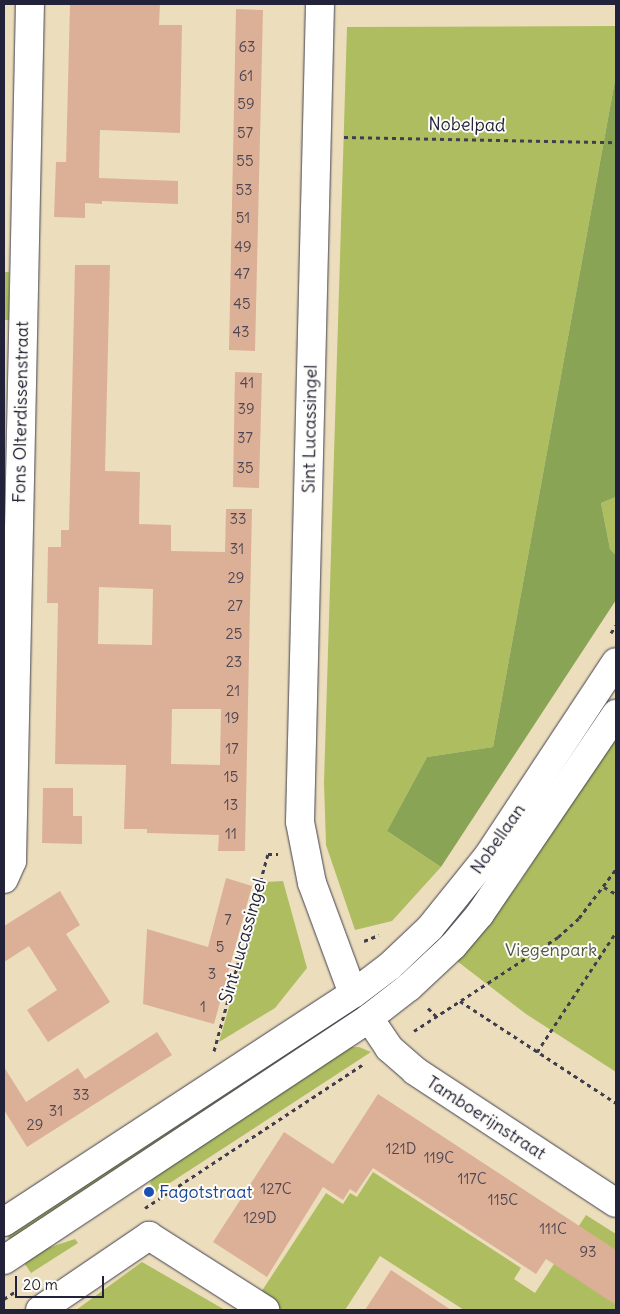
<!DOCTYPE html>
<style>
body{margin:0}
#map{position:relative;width:620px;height:1314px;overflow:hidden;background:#ecdebc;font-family:Delius,sans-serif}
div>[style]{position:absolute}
.green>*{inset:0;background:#adbd60}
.forest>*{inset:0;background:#8aa456}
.building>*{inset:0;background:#dcb097}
.path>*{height:3px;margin-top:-1.5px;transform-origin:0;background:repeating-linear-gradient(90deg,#403e4e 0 4px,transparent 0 8px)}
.roads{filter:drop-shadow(0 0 1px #403e4e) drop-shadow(0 0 1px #403e4e)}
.street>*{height:28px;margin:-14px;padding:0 14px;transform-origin:14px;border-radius:14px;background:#fff}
.primary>*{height:28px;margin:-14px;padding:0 14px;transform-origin:14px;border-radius:14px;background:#fff}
.dots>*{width:14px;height:14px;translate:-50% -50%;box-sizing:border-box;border:2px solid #fdfcf7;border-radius:50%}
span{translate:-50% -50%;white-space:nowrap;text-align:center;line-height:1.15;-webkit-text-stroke:4px #fdfcf7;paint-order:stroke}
.number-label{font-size:15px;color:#504652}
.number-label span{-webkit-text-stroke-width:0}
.street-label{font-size:18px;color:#22223b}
.park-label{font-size:18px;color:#535848}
.transit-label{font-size:18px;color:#164399}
.left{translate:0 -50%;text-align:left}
.frame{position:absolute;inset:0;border:5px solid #22223b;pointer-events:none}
.scale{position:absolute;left:15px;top:1276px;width:89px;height:22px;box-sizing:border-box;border:2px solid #22223b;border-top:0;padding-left:6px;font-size:15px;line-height:18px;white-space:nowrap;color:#22223b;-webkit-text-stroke:4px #fdfcf7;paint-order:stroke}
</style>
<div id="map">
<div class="green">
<i style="clip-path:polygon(616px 26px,616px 75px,493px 747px,427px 757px,387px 831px,441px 867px,392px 921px,355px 930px,326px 845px,324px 783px,347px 27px)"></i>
<i style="clip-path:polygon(4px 272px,9px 272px,9px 320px,4px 320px)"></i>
<i style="clip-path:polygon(616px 497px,616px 555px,610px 549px,601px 503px)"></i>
<i style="clip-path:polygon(616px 733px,616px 1072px,526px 1014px,453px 958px,492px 918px,520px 882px)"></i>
<i style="clip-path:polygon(283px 881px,307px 968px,275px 1008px,219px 1042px,265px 882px)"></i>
<i style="clip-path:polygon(347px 1009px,354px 1020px,12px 1243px,5px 1232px)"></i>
<i style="clip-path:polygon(347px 1047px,359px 1047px,371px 1052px,156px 1192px,150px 1183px,160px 1166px)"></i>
<i style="clip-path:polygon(373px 1172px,521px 1268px,514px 1279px,535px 1293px,586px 1215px,616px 1234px,616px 1310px,464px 1310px,380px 1256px,345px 1310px,259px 1310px,252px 1306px,326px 1193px,343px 1204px,350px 1193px,357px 1197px)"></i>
<i style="clip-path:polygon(75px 1239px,78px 1243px,31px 1273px,20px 1257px)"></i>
<i style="clip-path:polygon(142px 1262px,225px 1310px,76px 1310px)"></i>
</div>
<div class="forest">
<i style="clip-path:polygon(616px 75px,616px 497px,601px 503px,610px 549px,616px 555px,616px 600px,441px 867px,387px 831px,427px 757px,493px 747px)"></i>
</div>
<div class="building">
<i style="clip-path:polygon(70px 4px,160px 4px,159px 25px,182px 25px,180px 133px,100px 130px,99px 178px,178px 181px,178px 204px,102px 201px,102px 204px,85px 203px,85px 218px,54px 217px,56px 162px,66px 162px)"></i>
<i style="clip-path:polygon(236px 9px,263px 10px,255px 351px,229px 350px)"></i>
<i style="clip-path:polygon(evenodd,75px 265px,110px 265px,105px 471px,140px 472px,139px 524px,171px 525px,171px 551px,225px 552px,226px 509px,252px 509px,245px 851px,218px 851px,219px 835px,147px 833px,147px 829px,124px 829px,126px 765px,55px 764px,58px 603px,47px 603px,48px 547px,61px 547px,61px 530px,69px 530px,75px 265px,99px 587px,153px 589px,152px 645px,98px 644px,99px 587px,75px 265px,172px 709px,221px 709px,220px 765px,171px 764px,172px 709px)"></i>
<i style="clip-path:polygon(235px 372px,262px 373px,259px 488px,233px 487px)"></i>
<i style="clip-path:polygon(43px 788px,73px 788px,73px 816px,82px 816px,82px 844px,42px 843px)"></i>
<i style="clip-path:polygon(226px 878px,252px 886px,214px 1024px,143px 1004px,147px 929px,208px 947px)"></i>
<i style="clip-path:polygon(60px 891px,80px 925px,66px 934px,110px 1002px,48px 1042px,27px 1010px,57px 990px,29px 946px,4px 962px,4px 926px)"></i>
<i style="clip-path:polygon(157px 1032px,172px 1055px,27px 1147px,4px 1110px,4px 1067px,26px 1102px,78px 1068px,85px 1079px)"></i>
<i style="clip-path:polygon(378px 1094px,616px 1250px,616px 1305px,546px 1259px,536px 1274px,373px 1168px,356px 1193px,350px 1189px,343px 1200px,323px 1187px,267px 1277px,213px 1242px,284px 1132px,333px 1164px)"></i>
<i style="clip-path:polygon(391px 1270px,451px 1310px,365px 1310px)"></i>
</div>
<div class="path">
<i style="left:344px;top:137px;width:272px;rotate:1.1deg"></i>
<i style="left:611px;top:633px;width:9px;rotate:-58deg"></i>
<i style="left:604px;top:887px;width:14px;rotate:30deg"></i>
<i style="left:364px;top:941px;width:16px;rotate:-22deg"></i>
<i style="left:460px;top:1001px;width:186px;rotate:33.2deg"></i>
<i style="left:428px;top:1008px;width:11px;rotate:45deg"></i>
<i style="left:414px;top:1031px;width:172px;rotate:-33.1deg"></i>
<i style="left:558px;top:937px;width:28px;rotate:-42deg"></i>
<i style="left:579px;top:918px;width:61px;rotate:-52.9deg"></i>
<i style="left:214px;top:1051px;width:204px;rotate:-74.7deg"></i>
<i style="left:268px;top:854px;width:10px"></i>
<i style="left:537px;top:1052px;width:144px;rotate:-56.6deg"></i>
<i style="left:145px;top:1208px;width:263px;rotate:-33.4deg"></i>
<i style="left:4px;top:1299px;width:14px;rotate:-34deg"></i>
</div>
<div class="roads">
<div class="street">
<i style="left:320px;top:4px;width:818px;rotate:91.4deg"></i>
<i style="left:300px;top:822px;width:62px;rotate:78.9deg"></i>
<i style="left:312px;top:883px;width:118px;rotate:69.7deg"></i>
<i style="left:4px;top:879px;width:20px;rotate:-66deg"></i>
<i style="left:12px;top:861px;width:857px;rotate:-88.8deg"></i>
<i style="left:369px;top:1018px;width:36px;rotate:56deg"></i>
<i style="left:389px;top:1048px;width:35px;rotate:41deg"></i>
<i style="left:415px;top:1071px;width:240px;rotate:33.3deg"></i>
<i style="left:40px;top:1310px;width:132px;rotate:-34.2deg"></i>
<i style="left:149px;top:1236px;width:138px;rotate:32.5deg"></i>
</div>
<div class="primary">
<i style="left:4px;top:1222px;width:417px;rotate:-33.2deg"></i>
<i style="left:353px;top:994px;width:46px;rotate:-37.1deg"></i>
<i style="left:390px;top:966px;width:55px;rotate:-43.5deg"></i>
<i style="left:430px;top:928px;width:92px;rotate:-51.1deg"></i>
<i style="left:488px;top:856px;width:232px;rotate:-56.6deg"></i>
<i style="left:4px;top:1260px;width:438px;rotate:-33.5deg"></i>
<i style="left:369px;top:1018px;width:51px;rotate:-37.8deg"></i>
<i style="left:409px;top:987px;width:60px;rotate:-43deg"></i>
<i style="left:453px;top:946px;width:42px;rotate:-49.8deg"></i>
<i style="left:480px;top:914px;width:242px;rotate:-55.8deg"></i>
</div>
</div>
<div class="dots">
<i style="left:149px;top:1192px;background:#1a4fb4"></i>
</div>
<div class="number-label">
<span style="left:247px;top:47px">63</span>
<span style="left:246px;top:76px">61</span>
<span style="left:246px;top:104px">59</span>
<span style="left:245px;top:133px">57</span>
<span style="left:245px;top:161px">55</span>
<span style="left:244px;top:190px">53</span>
<span style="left:243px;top:218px">51</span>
<span style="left:243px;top:247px">49</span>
<span style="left:242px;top:274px">47</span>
<span style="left:242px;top:304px">45</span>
<span style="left:241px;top:332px">43</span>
<span style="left:247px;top:383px">41</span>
<span style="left:246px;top:409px">39</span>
<span style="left:245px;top:438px">37</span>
<span style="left:245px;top:468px">35</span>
<span style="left:238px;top:519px">33</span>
<span style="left:237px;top:549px">31</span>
<span style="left:236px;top:578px">29</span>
<span style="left:235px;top:606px">27</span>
<span style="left:234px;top:634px">25</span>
<span style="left:234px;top:662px">23</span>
<span style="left:233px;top:691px">21</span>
<span style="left:232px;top:718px">19</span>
<span style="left:232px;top:749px">17</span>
<span style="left:231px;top:777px">15</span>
<span style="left:231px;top:805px">13</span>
<span style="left:231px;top:834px">11</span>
<span style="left:228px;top:920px">7</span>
<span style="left:220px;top:947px">5</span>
<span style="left:212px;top:974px">3</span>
<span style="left:203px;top:1007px">1</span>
<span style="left:81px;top:1095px">33</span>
<span style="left:56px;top:1111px">31</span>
<span style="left:35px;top:1125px">29</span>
<span style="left:401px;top:1149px">121D</span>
<span style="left:439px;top:1158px">119C</span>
<span style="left:472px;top:1179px">117C</span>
<span style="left:276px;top:1189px">127C</span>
<span style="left:503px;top:1200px">115C</span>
<span style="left:260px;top:1218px">129D</span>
<span style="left:553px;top:1229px">111C</span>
<span style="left:588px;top:1252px">93</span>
</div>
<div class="street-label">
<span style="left:467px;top:125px;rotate:1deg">Nobelpad</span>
<span style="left:21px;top:412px;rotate:-89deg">Fons Olterdissenstraat</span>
<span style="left:310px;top:429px;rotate:-89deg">Sint Lucassingel</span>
<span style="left:498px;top:839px;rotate:-55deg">Nobellaan</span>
<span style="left:243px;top:941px;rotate:-74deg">Sint Lucassingel</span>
<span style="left:486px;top:1118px;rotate:33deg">Tamboerijnstraat</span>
</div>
<div class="park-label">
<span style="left:551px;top:950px">Viegenpark</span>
</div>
<div class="transit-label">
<span class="left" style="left:159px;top:1192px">Fagotstraat</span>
</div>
<div class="frame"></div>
<div class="scale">20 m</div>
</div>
